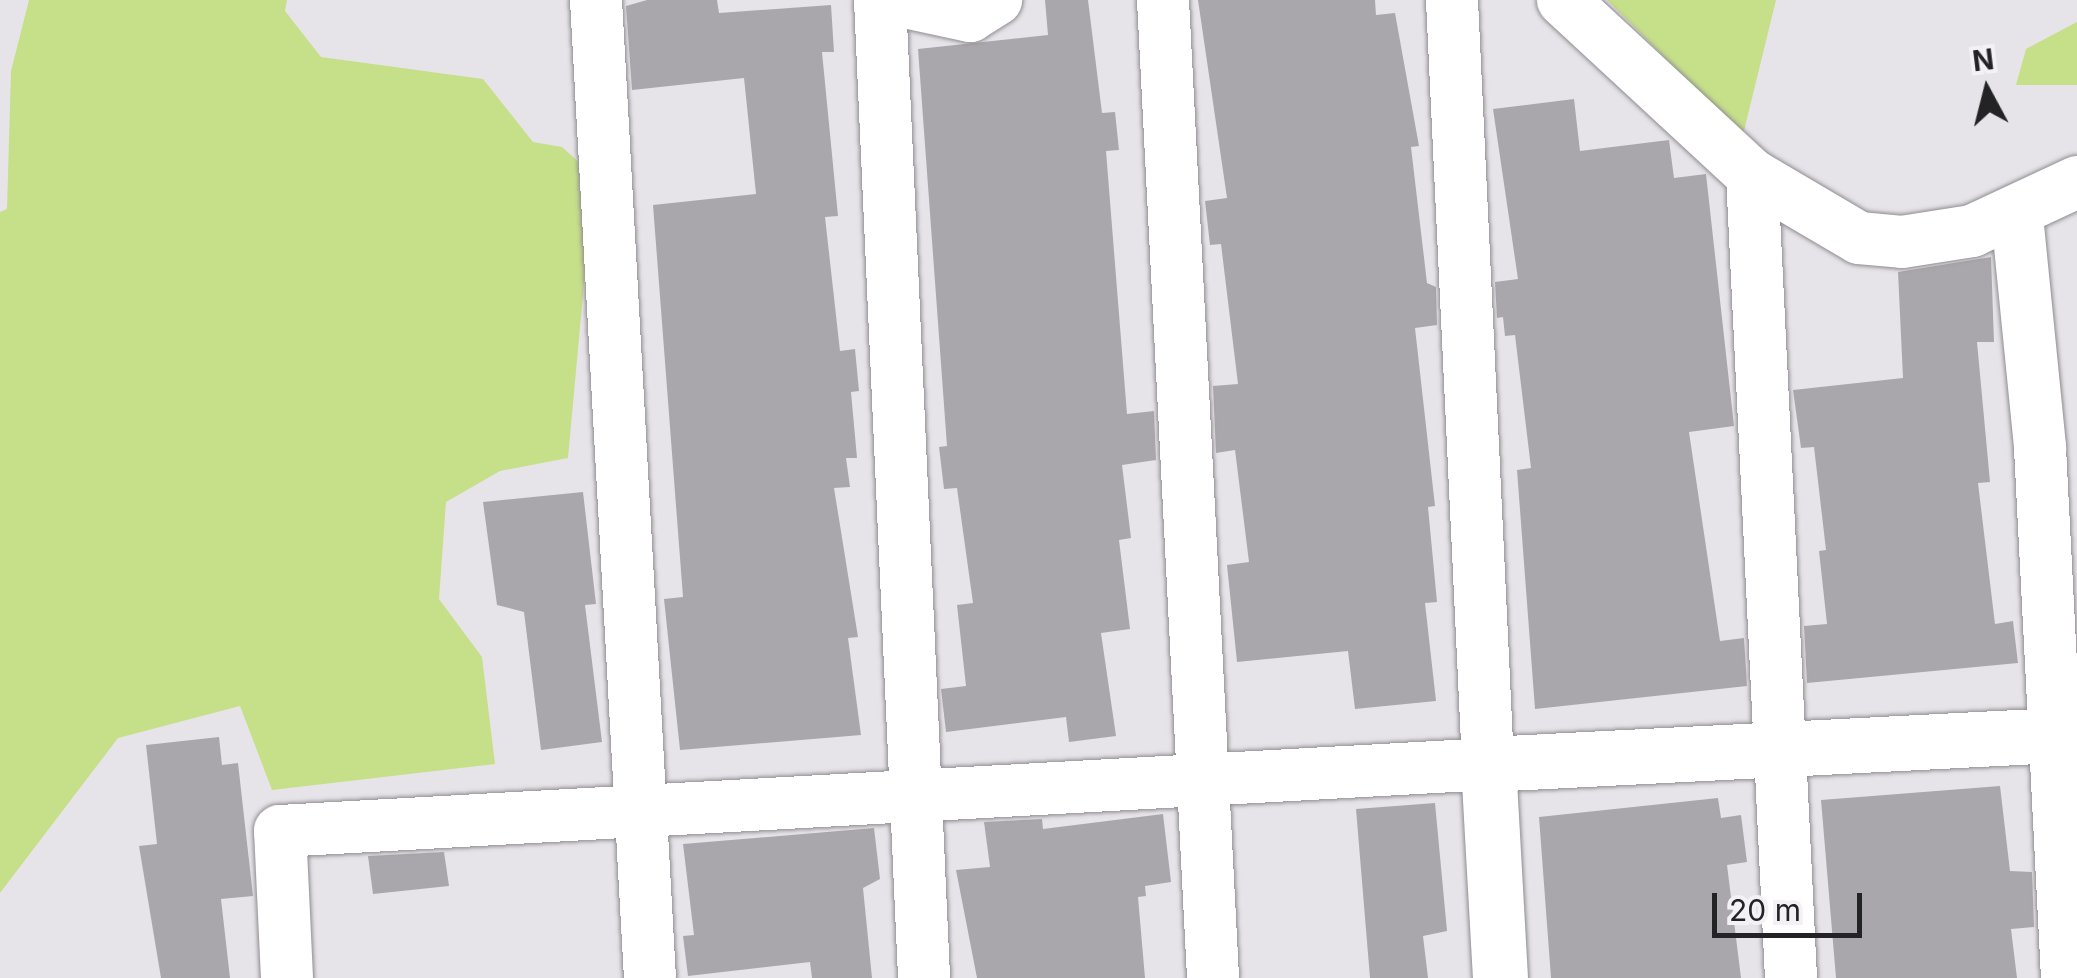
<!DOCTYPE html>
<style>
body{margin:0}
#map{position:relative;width:2077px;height:978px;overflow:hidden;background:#e7e4e9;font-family:Inter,sans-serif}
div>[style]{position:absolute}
.green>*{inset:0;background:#c6df89}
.building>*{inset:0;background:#aaa7ac}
.roads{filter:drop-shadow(0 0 2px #8f8c91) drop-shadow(0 0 2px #8f8c91)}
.street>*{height:52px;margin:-26px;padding:0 26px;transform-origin:26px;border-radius:26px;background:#fff}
.secondary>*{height:55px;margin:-27.5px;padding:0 27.5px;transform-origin:27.5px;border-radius:27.5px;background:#fff}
span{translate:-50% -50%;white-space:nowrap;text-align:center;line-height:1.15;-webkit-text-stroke:8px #f4f1f6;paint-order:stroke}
.north{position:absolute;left:1937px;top:40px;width:100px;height:100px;-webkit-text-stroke:8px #f4f1f6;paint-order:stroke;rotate:353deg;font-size:28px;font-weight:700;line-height:40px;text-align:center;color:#232224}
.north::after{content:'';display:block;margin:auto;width:35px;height:45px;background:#232224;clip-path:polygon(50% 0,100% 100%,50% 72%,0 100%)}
.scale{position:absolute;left:1712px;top:893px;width:150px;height:45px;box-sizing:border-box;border:5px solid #232224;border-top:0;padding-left:12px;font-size:30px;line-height:35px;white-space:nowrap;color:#232224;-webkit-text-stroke:8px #f4f1f6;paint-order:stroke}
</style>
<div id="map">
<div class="green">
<i style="clip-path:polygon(29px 0,287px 0,285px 11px,321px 57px,483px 79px,533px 142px,562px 147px,581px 164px,585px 273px,568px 458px,500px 471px,446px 502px,439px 599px,482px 657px,495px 764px,272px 790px,240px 706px,118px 738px,0 893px,0 212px,7px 209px,11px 71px)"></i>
<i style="clip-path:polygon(1607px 0,1776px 0,1743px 135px)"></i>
<i style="clip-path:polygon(2077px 22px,2077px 85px,2016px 85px,2026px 49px)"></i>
</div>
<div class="building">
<i style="clip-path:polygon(647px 0,717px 0,719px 13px,831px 5px,834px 52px,822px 52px,838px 216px,825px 217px,840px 351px,855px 349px,859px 391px,851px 392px,857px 458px,846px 458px,850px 487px,834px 488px,858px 637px,848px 638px,861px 735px,680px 750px,664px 599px,683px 597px,653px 205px,756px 194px,744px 78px,632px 90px,626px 6px)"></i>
<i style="clip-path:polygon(1045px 0,1088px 0,1102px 113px,1115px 112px,1119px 150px,1106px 151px,1127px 414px,1154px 411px,1156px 460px,1122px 465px,1131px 538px,1119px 540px,1130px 629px,1101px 633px,1116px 736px,1069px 742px,1066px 717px,946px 732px,941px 689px,966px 686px,957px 605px,973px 603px,957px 488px,944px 489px,939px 447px,947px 446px,918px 49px,1048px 35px)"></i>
<i style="clip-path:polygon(1198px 0,1375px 0,1376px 15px,1395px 13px,1419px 146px,1411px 147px,1427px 283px,1436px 287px,1437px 325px,1415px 328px,1435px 506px,1428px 507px,1437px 602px,1425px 603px,1436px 701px,1355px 709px,1348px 651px,1237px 662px,1227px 565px,1249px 562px,1235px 450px,1216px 453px,1213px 386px,1238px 384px,1221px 244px,1210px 245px,1205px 201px,1227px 198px)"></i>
<i style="clip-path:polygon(1574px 99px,1580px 151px,1669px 140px,1674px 178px,1706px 174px,1734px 426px,1689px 432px,1720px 641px,1744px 638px,1747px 686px,1535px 709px,1517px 470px,1531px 468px,1515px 335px,1505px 336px,1503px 317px,1497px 318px,1495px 282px,1518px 279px,1493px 109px)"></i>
<i style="clip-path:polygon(1991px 257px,1994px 342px,1977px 342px,1990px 482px,1978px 483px,1995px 624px,2013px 621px,2018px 663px,1807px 683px,1804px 626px,1827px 624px,1819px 551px,1826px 550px,1814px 447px,1801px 448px,1793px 390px,1903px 378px,1898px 272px)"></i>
<i style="clip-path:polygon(583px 492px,596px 604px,585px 605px,602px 742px,541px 750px,524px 612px,497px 605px,483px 502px)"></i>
<i style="clip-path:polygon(219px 737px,222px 765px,238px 763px,253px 896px,221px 899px,230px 978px,161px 978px,139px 846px,157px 844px,146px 745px)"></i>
<i style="clip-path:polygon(2000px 786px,2010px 871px,2032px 872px,2034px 927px,2011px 929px,2017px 978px,1836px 978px,1821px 800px)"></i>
<i style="clip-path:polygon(1718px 798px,1721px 818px,1741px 815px,1747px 862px,1727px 865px,1741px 978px,1551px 978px,1539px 817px)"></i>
<i style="clip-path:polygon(1435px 803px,1447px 931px,1423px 936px,1428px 978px,1370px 978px,1356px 809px)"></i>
<i style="clip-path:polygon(1163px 814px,1171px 882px,1145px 886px,1146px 896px,1138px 897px,1145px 978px,977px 978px,956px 870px,990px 867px,984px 822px,1042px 819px,1043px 829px)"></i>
<i style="clip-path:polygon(874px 828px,880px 879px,863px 888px,872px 978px,812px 978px,810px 962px,688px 976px,683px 936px,694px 935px,683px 844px)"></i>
<i style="clip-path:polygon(444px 852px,449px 886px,373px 894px,368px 856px)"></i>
</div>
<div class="roads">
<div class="street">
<i style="left:596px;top:0;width:979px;rotate:86.84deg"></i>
<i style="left:880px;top:0;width:979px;rotate:87.42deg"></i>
<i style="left:896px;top:0;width:76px;rotate:12.2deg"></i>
<i style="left:970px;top:16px;width:31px;rotate:-32deg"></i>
<i style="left:1163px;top:0;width:979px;rotate:87.07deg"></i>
<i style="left:1563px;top:0;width:258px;rotate:42.8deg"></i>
<i style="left:1752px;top:175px;width:124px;rotate:30.5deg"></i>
<i style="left:1859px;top:238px;width:43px;rotate:5.3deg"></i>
<i style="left:1902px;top:242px;width:71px;rotate:-8.9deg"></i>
<i style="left:1972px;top:231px;width:116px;rotate:-25deg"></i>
<i style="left:1752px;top:175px;width:804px;rotate:87.22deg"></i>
<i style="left:2017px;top:216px;width:233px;rotate:84.3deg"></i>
<i style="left:2040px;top:448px;width:531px;rotate:87.08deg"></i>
<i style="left:287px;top:978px;width:147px;rotate:-92.7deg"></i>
<i style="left:280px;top:831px;width:1210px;rotate:-3.17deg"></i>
<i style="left:1488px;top:764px;width:765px;rotate:-92.7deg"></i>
</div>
<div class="secondary">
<i style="left:1500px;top:978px;width:214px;rotate:-93.2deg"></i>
<i style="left:1488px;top:764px;width:590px;rotate:-2.92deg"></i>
</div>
</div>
<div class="north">N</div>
<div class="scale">20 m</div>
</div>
